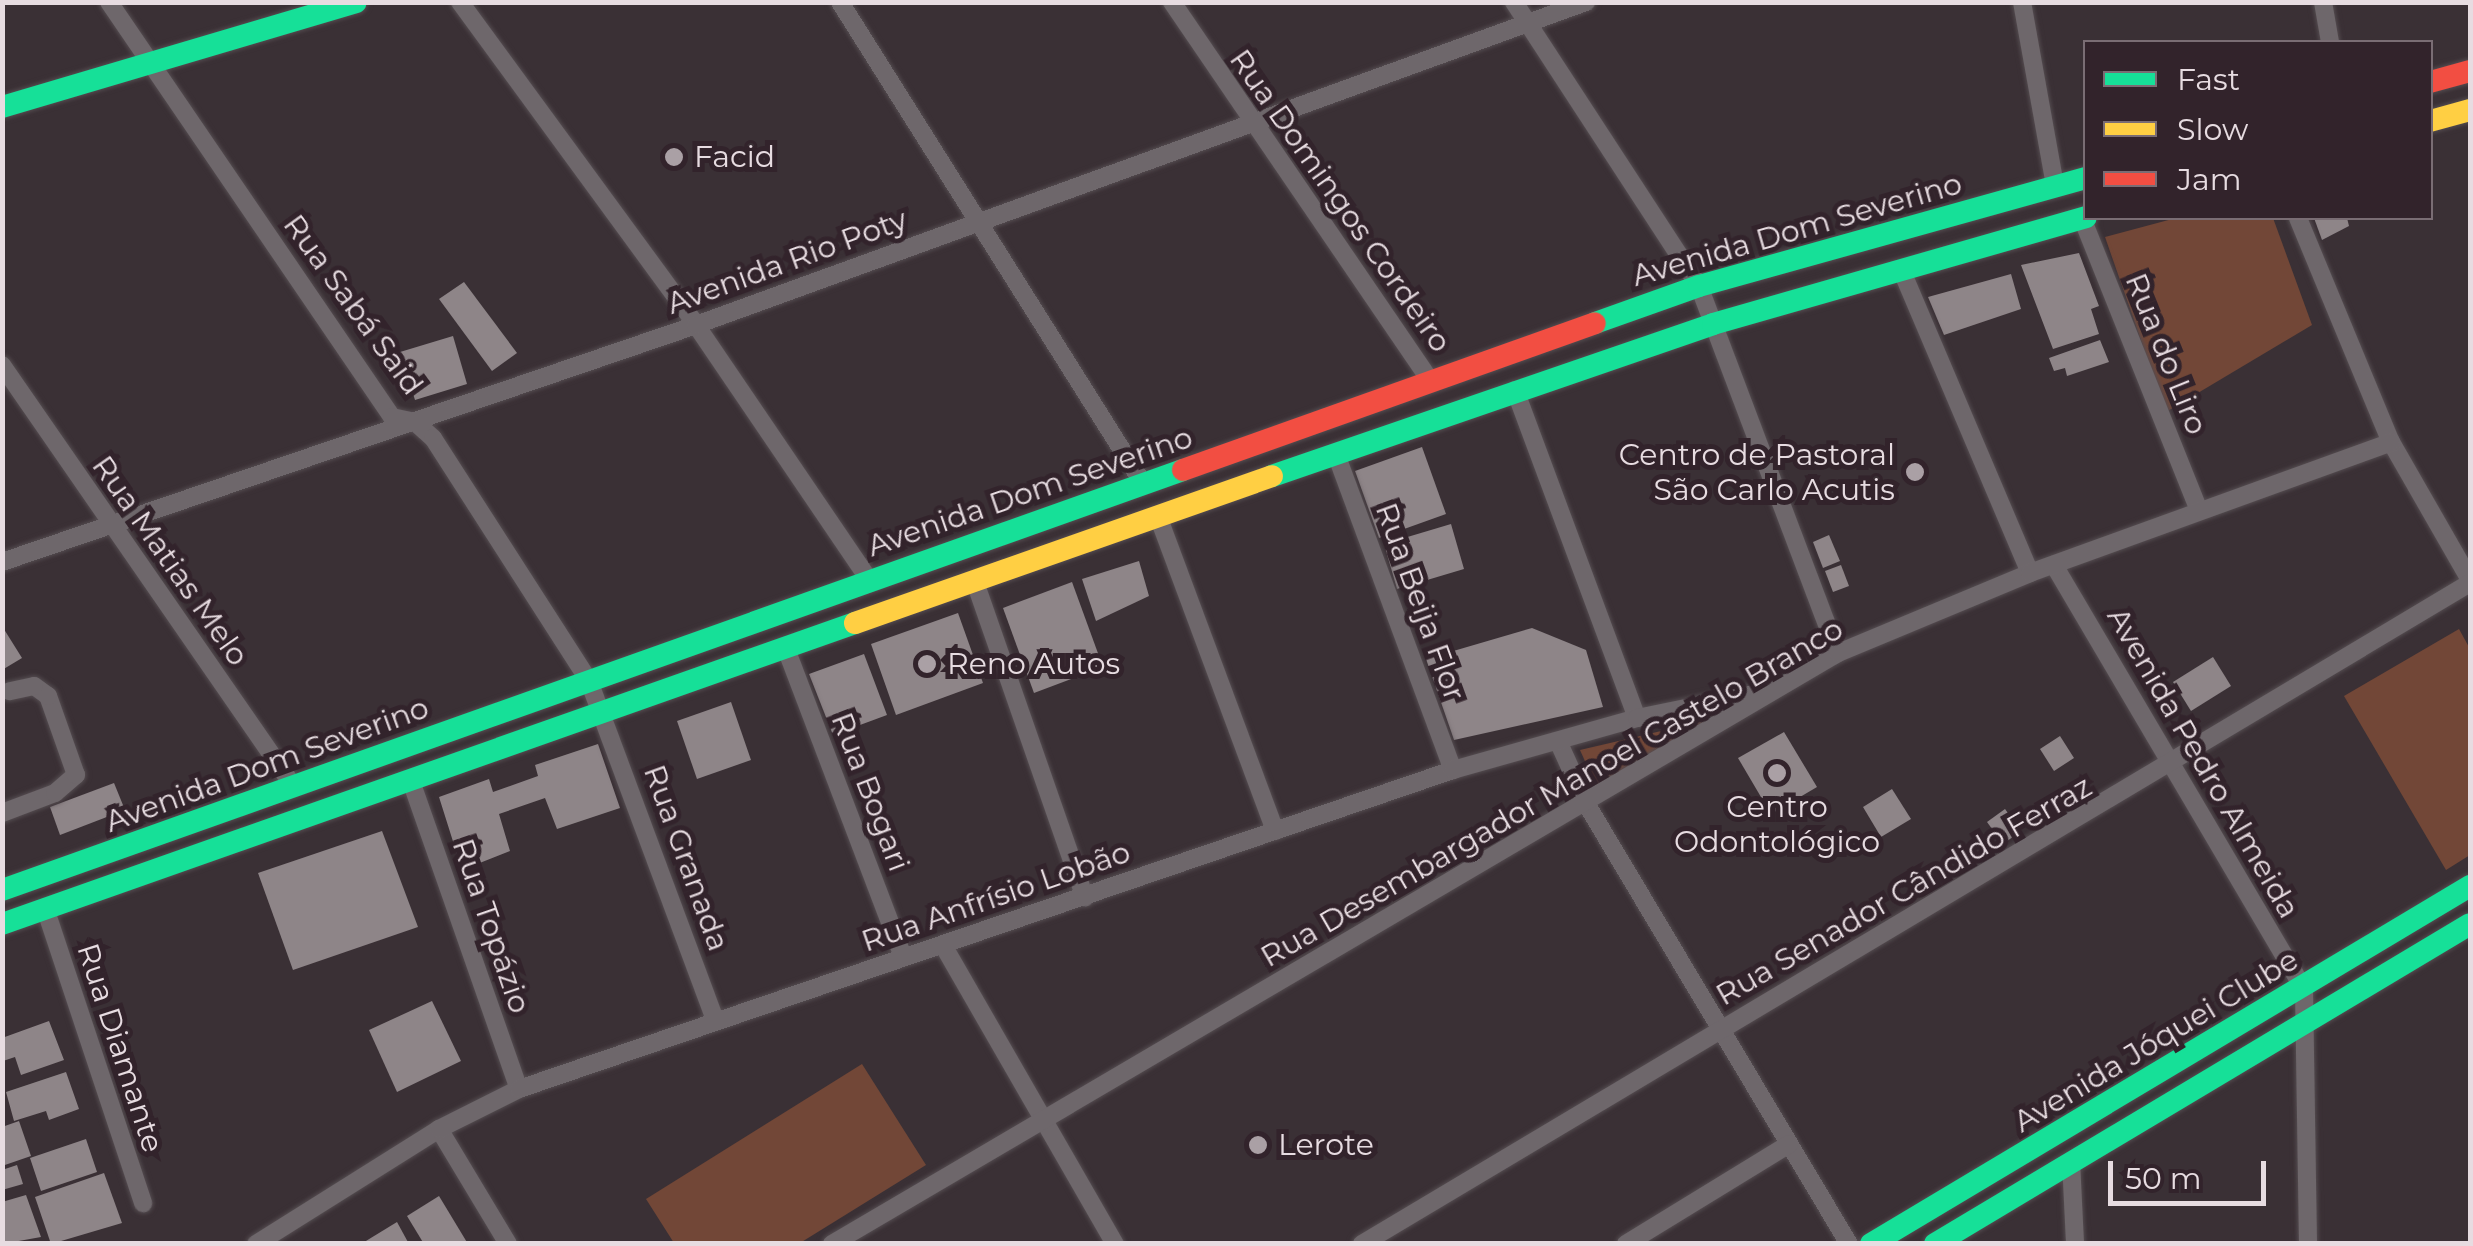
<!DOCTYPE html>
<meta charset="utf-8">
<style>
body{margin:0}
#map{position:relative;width:2473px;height:1246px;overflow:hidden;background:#3a3035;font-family:Montserrat,sans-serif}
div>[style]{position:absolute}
.green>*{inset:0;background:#724737}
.building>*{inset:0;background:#8e8588}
.roads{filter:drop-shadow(0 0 2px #544c50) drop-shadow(0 0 2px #544c50)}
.street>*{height:18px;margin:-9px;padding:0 9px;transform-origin:9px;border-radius:9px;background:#6e676b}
.fast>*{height:22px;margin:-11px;padding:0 11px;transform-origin:11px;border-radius:11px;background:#16e098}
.slow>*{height:22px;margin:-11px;padding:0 11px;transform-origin:11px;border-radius:11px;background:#ffcf43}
.jam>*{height:22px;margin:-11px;padding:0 11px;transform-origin:11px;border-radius:11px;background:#f24e42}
.dots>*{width:28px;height:28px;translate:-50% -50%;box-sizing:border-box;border:5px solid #32232b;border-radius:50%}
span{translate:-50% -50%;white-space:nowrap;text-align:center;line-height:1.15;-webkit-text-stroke:10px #32232b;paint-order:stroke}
.poi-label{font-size:30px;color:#e7dce1}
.left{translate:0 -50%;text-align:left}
.right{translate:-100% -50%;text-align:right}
.street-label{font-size:30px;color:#e7dce1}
.frame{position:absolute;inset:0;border:5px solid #e7dce1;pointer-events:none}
.legend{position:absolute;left:2083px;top:40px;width:350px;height:180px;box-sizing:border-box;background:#32232b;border:2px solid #7a6d74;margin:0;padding:12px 18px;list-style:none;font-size:30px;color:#e7dce1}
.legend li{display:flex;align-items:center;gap:20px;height:50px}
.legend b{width:50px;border:2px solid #7a6d74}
.scale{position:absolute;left:2108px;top:1161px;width:158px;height:45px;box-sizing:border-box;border:5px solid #e7dce1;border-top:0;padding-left:12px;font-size:30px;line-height:35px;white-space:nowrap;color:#e7dce1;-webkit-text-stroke:8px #32232b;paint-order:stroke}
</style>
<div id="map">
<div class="green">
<i style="clip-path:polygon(2176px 218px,2273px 218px,2312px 325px,2166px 412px,2105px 237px)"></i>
<i style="clip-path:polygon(2459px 629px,2470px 649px,2470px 855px,2446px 870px,2344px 696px)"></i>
<i style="clip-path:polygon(1721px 717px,1597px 788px,1580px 750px)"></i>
<i style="clip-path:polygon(862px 1064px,926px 1165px,800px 1243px,674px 1243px,646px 1199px)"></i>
</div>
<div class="building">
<i style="clip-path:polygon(2314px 218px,2347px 218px,2349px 226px,2322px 240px)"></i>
<i style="clip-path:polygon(2079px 253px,2099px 306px,2091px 309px,2099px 334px,2053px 349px,2021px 265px)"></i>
<i style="clip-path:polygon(2011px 274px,2021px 309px,1944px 335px,1928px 297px)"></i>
<i style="clip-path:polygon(464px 282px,517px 353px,492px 371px,439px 299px)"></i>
<i style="clip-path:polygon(453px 336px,467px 384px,415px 400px,400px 352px)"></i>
<i style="clip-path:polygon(2100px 340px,2109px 362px,2067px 376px,2065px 368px,2054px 371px,2049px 358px)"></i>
<i style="clip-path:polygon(1422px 447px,1446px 514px,1379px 538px,1355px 471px)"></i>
<i style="clip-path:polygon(1451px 524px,1464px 569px,1397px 589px,1384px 544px)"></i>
<i style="clip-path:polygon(1829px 535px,1840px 561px,1823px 568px,1813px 542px)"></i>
<i style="clip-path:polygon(1139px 561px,1149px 596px,1096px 621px,1082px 579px)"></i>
<i style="clip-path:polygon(1841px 565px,1849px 586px,1833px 592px,1825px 571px)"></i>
<i style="clip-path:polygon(1072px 582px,1103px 667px,1034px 693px,1003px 608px)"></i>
<i style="clip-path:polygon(958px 613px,983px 683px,896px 715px,871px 644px)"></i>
<i style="clip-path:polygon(2px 626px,22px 658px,2px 670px)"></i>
<i style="clip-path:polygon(1532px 628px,1586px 650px,1603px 707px,1454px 740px,1426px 659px)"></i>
<i style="clip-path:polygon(864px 654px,887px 715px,833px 735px,809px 674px)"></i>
<i style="clip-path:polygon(2213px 657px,2231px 686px,2191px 711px,2173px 682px)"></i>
<i style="clip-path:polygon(731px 702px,751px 760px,697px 779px,677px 721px)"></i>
<i style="clip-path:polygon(1784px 732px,1817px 787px,1771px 814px,1738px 758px)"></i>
<i style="clip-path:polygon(2060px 736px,2074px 758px,2054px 771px,2040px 749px)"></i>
<i style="clip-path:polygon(598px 744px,620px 808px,557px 829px,545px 798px,499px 814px,510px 851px,462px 870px,439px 797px,489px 779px,493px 792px,538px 776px,535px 765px)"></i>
<i style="clip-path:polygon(114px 783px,125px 810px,60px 835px,50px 807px)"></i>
<i style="clip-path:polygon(1892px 789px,1911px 819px,1881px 837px,1863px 807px)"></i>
<i style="clip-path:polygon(2005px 809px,2021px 831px,2003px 844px,1987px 822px)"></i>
<i style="clip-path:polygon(382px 831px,418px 927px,293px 970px,258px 873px)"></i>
<i style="clip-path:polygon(432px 1001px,461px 1061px,397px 1092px,369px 1030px)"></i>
<i style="clip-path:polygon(49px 1021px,64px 1060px,21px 1075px,15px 1057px,3px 1061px,2px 1038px)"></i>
<i style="clip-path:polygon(66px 1072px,79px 1109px,49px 1120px,46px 1111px,14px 1121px,6px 1092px)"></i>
<i style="clip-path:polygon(19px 1121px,31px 1156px,2px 1166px,2px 1127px)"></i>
<i style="clip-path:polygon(86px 1139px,97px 1172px,41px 1191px,30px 1158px)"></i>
<i style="clip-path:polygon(17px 1165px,23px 1184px,2px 1190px,2px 1170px)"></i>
<i style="clip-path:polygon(104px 1173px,122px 1223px,51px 1244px,35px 1197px)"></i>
<i style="clip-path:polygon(26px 1195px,41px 1237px,2px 1244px,2px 1202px)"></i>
<i style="clip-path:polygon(439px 1196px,468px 1244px,424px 1244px,407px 1216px)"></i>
<i style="clip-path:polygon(397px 1222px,409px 1244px,361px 1244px)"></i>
</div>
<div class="roads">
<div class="street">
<i style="left:109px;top:2px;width:502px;rotate:55.71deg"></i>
<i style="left:392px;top:417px;width:24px;rotate:12deg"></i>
<i style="left:415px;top:422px;width:24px;rotate:42deg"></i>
<i style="left:433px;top:438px;width:289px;rotate:57.3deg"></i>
<i style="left:589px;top:681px;width:362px;rotate:69.6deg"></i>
<i style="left:460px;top:2px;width:400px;rotate:53.8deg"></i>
<i style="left:696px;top:325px;width:308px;rotate:55.8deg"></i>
<i style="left:840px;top:2px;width:571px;rotate:57.81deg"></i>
<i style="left:1172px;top:2px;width:459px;rotate:55.7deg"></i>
<i style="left:1514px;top:2px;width:339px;rotate:56.9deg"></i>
<i style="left:1699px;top:286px;width:392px;rotate:69.3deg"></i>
<i style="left:2022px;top:2px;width:187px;rotate:79.8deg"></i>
<i style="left:2323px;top:2px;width:41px;rotate:80.1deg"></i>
<i style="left:2082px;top:218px;width:315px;rotate:68.2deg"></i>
<i style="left:2298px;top:218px;width:243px;rotate:67.5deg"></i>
<i style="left:2391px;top:442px;width:159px;rotate:60.2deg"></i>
<i style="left:1901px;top:269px;width:330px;rotate:67deg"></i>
<i style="left:2px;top:365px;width:513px;rotate:55.32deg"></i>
<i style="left:1515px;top:390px;width:350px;rotate:69.6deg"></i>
<i style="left:1336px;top:454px;width:337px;rotate:69.7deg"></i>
<i style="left:1158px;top:516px;width:336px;rotate:69.6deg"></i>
<i style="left:2px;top:562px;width:733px;rotate:-18.85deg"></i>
<i style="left:696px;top:325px;width:947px;rotate:-19.95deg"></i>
<i style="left:2054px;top:565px;width:492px;rotate:59.5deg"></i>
<i style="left:2304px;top:989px;width:255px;rotate:89.1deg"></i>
<i style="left:975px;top:582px;width:334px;rotate:70.8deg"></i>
<i style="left:785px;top:646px;width:333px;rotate:69.2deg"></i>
<i style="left:1558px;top:741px;width:70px;rotate:65.6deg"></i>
<i style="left:1587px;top:805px;width:511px;rotate:59.17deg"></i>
<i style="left:411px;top:781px;width:326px;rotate:70.7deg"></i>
<i style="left:2px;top:813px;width:57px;rotate:-20.7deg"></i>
<i style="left:55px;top:793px;width:28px;rotate:-41deg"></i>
<i style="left:76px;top:775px;width:84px;rotate:-109.5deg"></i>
<i style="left:48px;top:696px;width:17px;rotate:-144deg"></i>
<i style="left:34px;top:686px;width:25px;rotate:168deg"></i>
<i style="left:46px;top:911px;width:308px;rotate:71.6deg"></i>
<i style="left:943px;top:945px;width:345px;rotate:60.1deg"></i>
<i style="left:439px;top:1129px;width:134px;rotate:59deg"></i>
<i style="left:2071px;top:1161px;width:83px;rotate:87.2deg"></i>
<i style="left:256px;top:1244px;width:216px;rotate:-32.1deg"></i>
<i style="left:439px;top:1129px;width:89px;rotate:-26.6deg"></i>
<i style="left:519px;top:1089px;width:987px;rotate:-18.86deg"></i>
<i style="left:1453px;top:770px;width:191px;rotate:-15.8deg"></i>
<i style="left:1637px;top:718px;width:140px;rotate:-11.6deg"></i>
<i style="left:832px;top:1244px;width:1167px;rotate:-30.43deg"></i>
<i style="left:1838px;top:653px;width:208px;rotate:-22.6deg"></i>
<i style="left:2030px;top:573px;width:384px;rotate:-19.9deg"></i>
<i style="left:1362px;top:1244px;width:1290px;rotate:-30.82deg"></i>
<i style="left:1626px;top:1244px;width:191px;rotate:-31.5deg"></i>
</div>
<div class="fast">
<i style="left:2px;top:107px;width:369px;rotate:-16.5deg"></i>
<i style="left:1595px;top:323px;width:110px;rotate:-19.6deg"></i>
<i style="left:1699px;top:286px;width:402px;rotate:-15.6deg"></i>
<i style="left:1272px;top:476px;width:466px;rotate:-19deg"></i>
<i style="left:1713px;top:324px;width:388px;rotate:-16deg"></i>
<i style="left:2px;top:890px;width:1253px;rotate:-19.58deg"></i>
<i style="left:2px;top:924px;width:905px;rotate:-19.44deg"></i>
<i style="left:1871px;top:1244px;width:698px;rotate:-30.87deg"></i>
<i style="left:1935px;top:1244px;width:623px;rotate:-30.88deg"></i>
</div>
<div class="slow">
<i style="left:2430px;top:121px;width:41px;rotate:-15.4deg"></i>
<i style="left:855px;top:623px;width:442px;rotate:-19.4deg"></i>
</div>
<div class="jam">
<i style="left:2430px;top:82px;width:41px;rotate:-15.4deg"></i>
<i style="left:1183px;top:470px;width:437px;rotate:-19.6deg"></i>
</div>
</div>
<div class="dots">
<i style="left:674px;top:157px;background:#aaa0a5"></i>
<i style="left:1915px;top:472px;background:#aaa0a5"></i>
<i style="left:927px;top:664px;background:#aaa0a5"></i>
<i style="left:1777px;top:773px;background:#aaa0a5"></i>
<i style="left:1258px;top:1145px;background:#aaa0a5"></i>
</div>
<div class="poi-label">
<span class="left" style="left:694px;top:157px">Facid</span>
<span class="right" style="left:1895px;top:472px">Centro de Pastoral<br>São Carlo Acutis</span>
<span class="left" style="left:947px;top:664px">Reno Autos</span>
<span style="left:1777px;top:824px">Centro<br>Odontológico</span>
<span class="left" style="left:1278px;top:1145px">Lerote</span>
</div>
<div class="street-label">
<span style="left:1340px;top:201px;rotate:55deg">Rua Domingos Cordeiro</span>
<span style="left:1797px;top:230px;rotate:-16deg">Avenida Dom Severino</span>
<span style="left:787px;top:262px;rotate:-20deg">Avenida Rio Poty</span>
<span style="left:353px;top:305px;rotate:54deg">Rua Sabá Said</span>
<span style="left:2166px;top:354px;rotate:68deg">Rua do Liro</span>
<span style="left:1030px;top:492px;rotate:-19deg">Avenida Dom Severino</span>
<span style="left:170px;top:561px;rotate:55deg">Rua Matias Melo</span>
<span style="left:1420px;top:602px;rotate:70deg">Rua Beija Flor</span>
<span style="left:2203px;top:763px;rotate:60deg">Avenida Pedro Almeida</span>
<span style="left:267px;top:765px;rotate:-20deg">Avenida Dom Severino</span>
<span style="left:870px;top:792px;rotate:69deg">Rua Bogari</span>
<span style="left:1552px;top:793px;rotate:-30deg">Rua Desembargador Manoel Castelo Branco</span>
<span style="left:686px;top:858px;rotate:70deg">Rua Granada</span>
<span style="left:1904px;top:891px;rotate:-30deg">Rua Senador Cândido Ferraz</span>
<span style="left:996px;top:897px;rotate:-19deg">Rua Anfrísio Lobão</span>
<span style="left:491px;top:926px;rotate:71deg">Rua Topázio</span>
<span style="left:2156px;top:1041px;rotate:-31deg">Avenida Jóquei Clube</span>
<span style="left:120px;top:1048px;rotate:72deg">Rua Diamante</span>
</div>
<div class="frame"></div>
<ul class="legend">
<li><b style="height:12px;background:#16e098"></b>Fast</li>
<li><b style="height:12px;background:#ffcf43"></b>Slow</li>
<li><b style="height:12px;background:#f24e42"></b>Jam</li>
</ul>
<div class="scale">50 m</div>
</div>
